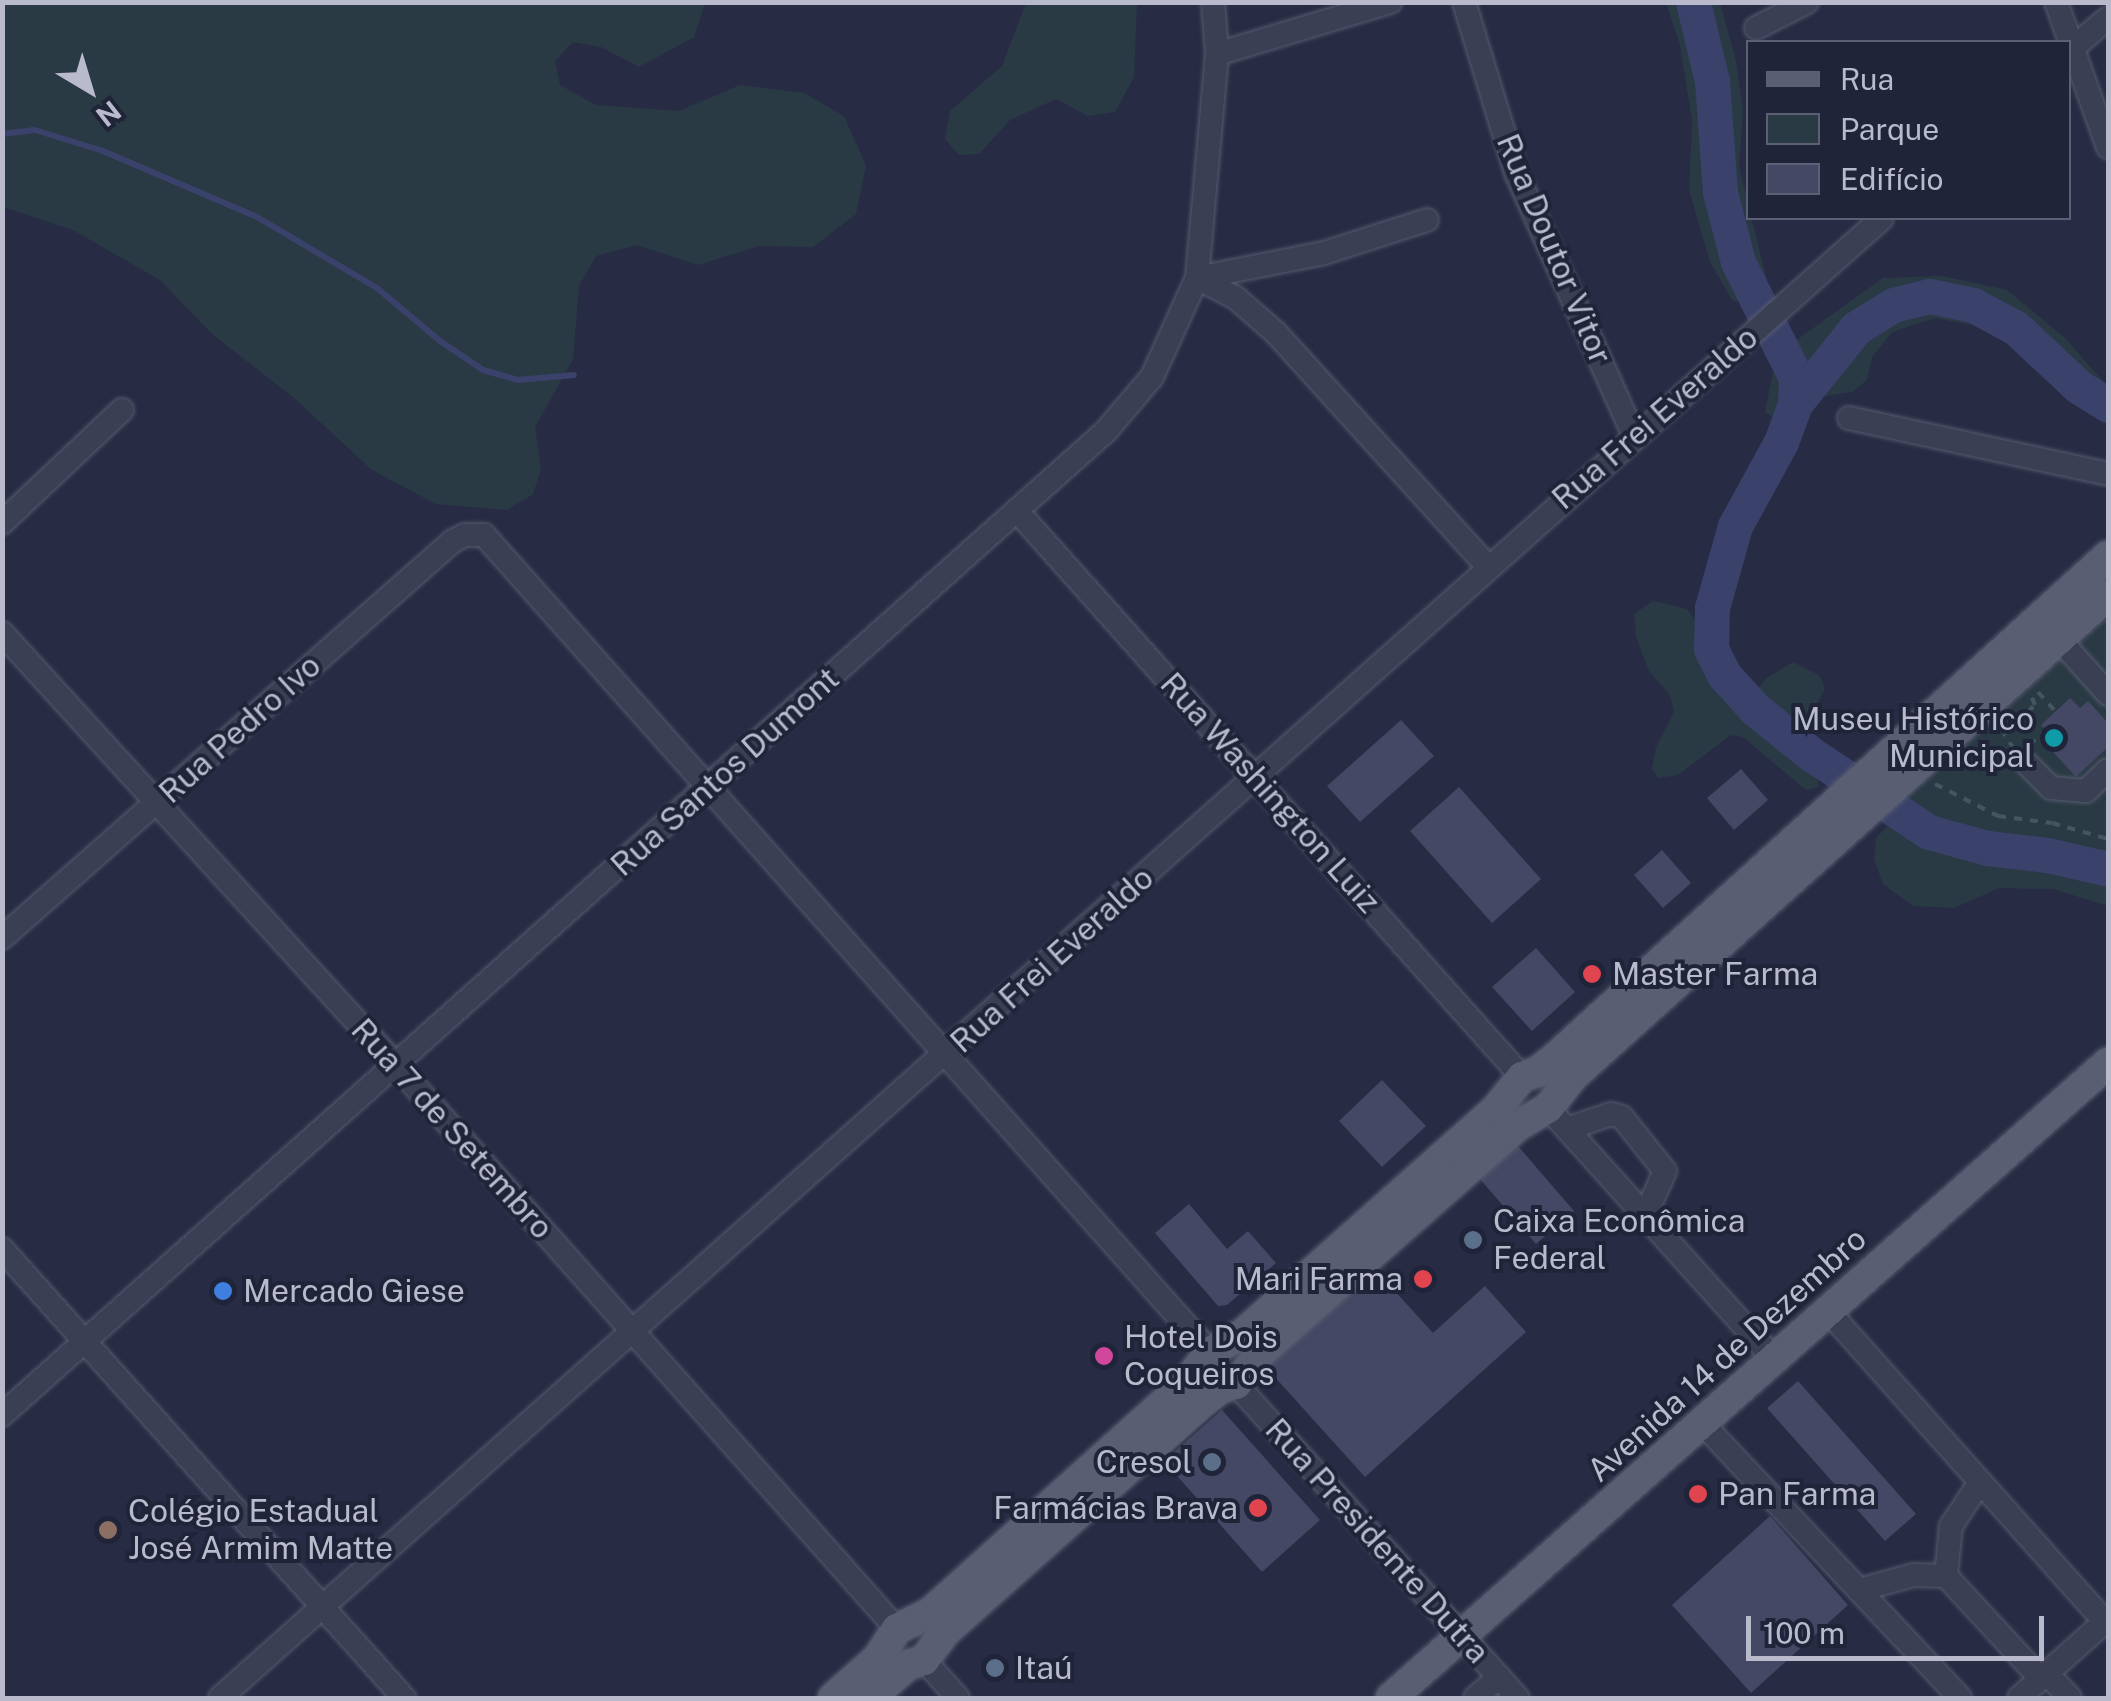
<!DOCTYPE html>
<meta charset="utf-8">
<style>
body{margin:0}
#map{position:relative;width:2111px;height:1701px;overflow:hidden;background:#272c44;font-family:"Public Sans",sans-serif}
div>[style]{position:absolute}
.green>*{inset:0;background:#293a45}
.stream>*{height:6px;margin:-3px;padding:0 3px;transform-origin:3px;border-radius:3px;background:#3a426b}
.river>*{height:35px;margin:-17.5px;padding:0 17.5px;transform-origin:17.5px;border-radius:17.5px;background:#3a426b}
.building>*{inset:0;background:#444864}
.path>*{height:4px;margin-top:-2px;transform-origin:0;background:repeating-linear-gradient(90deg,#44565e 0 8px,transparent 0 16px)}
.roads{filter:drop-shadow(0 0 2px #575a6e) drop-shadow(0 0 2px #575a6e)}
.minor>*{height:22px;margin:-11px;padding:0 11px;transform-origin:11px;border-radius:11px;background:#3b3f53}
.major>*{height:30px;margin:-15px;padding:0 15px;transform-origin:15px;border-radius:15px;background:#595e73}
.dots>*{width:28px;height:28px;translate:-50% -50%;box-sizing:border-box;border:5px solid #202439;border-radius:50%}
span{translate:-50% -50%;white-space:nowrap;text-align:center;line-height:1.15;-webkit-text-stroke:8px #202439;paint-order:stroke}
.street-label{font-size:32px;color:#b9bbcd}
.poi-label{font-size:32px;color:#b9bbcd}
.right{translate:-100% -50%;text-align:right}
.left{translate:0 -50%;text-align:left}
.frame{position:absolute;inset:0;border:5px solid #b9bbcd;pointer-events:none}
.legend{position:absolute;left:1746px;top:40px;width:325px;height:180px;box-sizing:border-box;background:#202439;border:2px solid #5d6074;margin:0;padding:12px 18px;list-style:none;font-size:30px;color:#b9bbcd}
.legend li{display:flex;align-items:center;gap:20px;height:50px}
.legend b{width:50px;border:2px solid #5d6074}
.north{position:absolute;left:40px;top:40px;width:100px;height:100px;-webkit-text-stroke:8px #202439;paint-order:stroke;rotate:142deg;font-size:28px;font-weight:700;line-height:40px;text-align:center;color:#b9bbcd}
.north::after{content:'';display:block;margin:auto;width:35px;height:45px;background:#b9bbcd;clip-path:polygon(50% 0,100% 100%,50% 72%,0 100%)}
.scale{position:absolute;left:1746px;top:1616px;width:298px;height:45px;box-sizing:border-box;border:5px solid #b9bbcd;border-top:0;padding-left:12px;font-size:30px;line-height:35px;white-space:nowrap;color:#b9bbcd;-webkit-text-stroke:8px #202439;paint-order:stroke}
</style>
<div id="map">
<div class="green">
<i style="clip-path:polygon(3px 2px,705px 3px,694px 37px,639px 67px,601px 47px,573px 42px,555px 61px,560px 85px,596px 105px,679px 111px,740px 85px,804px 93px,844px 116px,866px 166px,856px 214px,813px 247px,759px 246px,698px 265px,637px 245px,596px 256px,579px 286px,573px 359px,535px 427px,541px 469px,533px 494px,507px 510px,436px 504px,372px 470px,294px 398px,212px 334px,160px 280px,73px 230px,3px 207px)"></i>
<i style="clip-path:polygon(1026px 3px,1137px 3px,1134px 77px,1115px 112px,1088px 116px,1056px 99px,1010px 120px,979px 154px,959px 155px,945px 139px,950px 111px,1002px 66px)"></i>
<i style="clip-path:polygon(1666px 3px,1720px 3px,1736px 61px,1743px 110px,1739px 167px,1767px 281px,1760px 298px,1747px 305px,1732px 300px,1710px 262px,1689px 190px,1692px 121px,1680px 45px)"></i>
<i style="clip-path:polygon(1942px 276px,2007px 290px,2065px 338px,2108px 387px,2108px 422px,2039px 372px,1998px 330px,1935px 318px,1892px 332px,1872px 357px,1867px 380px,1852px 392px,1811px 398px,1776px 419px,1765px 412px,1774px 367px,1798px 339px,1883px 278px)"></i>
<i style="clip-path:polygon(1653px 601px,1687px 609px,1697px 623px,1695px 645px,1704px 673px,1733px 697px,1754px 692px,1767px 678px,1793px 662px,1819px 675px,1825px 688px,1810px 718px,1808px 740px,1819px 787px,1806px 790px,1743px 737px,1731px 735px,1678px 775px,1658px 778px,1652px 768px,1656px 747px,1674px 712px,1670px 695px,1649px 671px,1636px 637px,1634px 614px)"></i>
<i style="clip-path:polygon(2108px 617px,2108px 906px,2053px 889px,1999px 888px,1954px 908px,1913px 906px,1883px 884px,1874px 859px,1876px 838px,1904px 809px,1897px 805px)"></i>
</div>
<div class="stream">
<i style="left:2px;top:134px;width:33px;rotate:-7deg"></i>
<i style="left:35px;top:130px;width:71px;rotate:17.2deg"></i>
<i style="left:103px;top:151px;width:168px;rotate:23.2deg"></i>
<i style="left:257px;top:217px;width:139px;rotate:30.6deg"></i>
<i style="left:377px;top:288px;width:82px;rotate:40.1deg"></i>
<i style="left:440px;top:341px;width:52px;rotate:34deg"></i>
<i style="left:483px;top:370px;width:36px;rotate:16deg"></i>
<i style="left:518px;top:380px;width:56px;rotate:-5.1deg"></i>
</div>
<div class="river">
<i style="left:1693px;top:2px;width:81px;rotate:76.5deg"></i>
<i style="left:1712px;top:81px;width:111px;rotate:85.9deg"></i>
<i style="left:1720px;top:192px;width:72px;rotate:75.6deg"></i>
<i style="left:1738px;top:262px;width:130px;rotate:63.4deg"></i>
<i style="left:1796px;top:378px;width:26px;rotate:92deg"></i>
<i style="left:2108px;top:405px;width:34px;rotate:-148deg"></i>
<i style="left:2079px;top:387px;width:86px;rotate:-136.9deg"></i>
<i style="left:2016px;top:328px;width:49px;rotate:-151.9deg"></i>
<i style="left:1973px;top:305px;width:45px;rotate:-168.4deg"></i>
<i style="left:1929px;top:296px;width:37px;rotate:166deg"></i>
<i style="left:1893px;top:305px;width:44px;rotate:148.1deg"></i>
<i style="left:1856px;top:328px;width:97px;rotate:128.8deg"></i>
<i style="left:1795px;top:404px;width:40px;rotate:110.2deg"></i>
<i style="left:1781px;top:442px;width:96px;rotate:118.7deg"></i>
<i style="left:1735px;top:526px;width:85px;rotate:105.7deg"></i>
<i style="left:1712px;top:608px;width:41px;rotate:91.4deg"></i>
<i style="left:1711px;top:649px;width:30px;rotate:63deg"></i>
<i style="left:1725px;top:676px;width:45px;rotate:47.7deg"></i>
<i style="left:1755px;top:709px;width:72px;rotate:38.8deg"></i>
<i style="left:1811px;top:754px;width:141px;rotate:33.5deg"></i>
<i style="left:1929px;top:832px;width:60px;rotate:15.4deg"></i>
<i style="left:1987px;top:848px;width:60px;rotate:6.7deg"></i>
<i style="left:2047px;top:855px;width:63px;rotate:12.9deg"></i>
</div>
<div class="building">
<i style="clip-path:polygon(2070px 698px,2080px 708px,2088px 701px,2108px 723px,2108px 747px,2076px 777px,2044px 742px,2051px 735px,2041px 725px)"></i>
<i style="clip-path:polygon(1401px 720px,1434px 756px,1360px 822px,1327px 786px)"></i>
<i style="clip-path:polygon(1741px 769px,1768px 800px,1734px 830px,1707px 798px)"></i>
<i style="clip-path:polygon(1459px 787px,1541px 879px,1492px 923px,1410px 831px)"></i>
<i style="clip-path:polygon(1662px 850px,1691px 883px,1663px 908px,1634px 875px)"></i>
<i style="clip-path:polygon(1536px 948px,1575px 992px,1532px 1031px,1492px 987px)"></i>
<i style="clip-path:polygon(1382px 1080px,1426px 1126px,1382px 1167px,1339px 1121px)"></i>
<i style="clip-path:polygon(1518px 1146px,1574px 1211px,1536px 1244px,1480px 1179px)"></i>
<i style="clip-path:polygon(1189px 1204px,1227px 1249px,1248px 1231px,1276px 1263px,1227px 1305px,1218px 1306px,1155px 1233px)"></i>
<i style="clip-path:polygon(1373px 1267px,1433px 1333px,1485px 1286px,1526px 1332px,1365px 1477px,1264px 1365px)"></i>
<i style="clip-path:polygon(1798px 1381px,1916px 1514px,1885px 1541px,1767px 1408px)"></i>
<i style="clip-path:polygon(1222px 1410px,1320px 1520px,1262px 1572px,1164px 1461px)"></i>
<i style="clip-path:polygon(1770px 1516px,1848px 1605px,1751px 1693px,1672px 1605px)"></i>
</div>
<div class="path">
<i style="left:2038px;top:692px;width:25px;rotate:48deg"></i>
<i style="left:2029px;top:745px;width:23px;rotate:-41deg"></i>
<i style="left:2014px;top:749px;width:18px;rotate:-124deg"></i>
<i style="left:2004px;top:734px;width:42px;rotate:-43.1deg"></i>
<i style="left:2035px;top:705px;width:8px;rotate:-113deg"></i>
<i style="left:1935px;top:784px;width:71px;rotate:26.9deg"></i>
<i style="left:1998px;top:816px;width:54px;rotate:7.4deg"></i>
<i style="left:2052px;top:823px;width:58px;rotate:15.9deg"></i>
</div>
<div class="roads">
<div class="minor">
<i style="left:1464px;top:2px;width:179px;rotate:73.1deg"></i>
<i style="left:1516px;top:173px;width:288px;rotate:65.8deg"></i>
<i style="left:2056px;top:2px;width:154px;rotate:70.3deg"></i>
<i style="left:1756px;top:28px;width:57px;rotate:-27deg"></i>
<i style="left:2068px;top:52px;width:52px;rotate:-40.4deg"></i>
<i style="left:1217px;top:54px;width:181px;rotate:-16.7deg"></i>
<i style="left:1197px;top:278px;width:44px;rotate:27.1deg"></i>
<i style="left:1236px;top:298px;width:53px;rotate:41.2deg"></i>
<i style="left:1276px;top:333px;width:314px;rotate:47.8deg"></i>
<i style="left:1197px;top:278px;width:129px;rotate:-11.1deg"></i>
<i style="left:1324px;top:253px;width:108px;rotate:-17.8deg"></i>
<i style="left:1849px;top:418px;width:265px;rotate:12.2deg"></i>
<i style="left:1017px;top:511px;width:759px;rotate:48.26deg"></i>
<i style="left:2px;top:523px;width:165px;rotate:-43.3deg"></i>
<i style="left:2px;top:633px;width:585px;rotate:47.63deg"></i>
<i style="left:396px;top:1065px;width:754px;rotate:48.39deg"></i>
<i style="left:2058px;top:638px;width:75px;rotate:48.2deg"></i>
<i style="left:2027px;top:764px;width:34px;rotate:45deg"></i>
<i style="left:2051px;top:788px;width:35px;rotate:5deg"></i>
<i style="left:2086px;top:791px;width:30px;rotate:-44deg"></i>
<i style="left:2px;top:938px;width:601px;rotate:-41.36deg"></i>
<i style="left:453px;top:541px;width:13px;rotate:-27deg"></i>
<i style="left:465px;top:535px;width:19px"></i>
<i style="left:484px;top:535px;width:1093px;rotate:48.38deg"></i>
<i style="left:1548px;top:1108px;width:338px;rotate:48deg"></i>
<i style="left:1567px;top:1129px;width:46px;rotate:-18.8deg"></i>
<i style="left:1611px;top:1114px;width:11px;rotate:15deg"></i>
<i style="left:1622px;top:1117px;width:69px;rotate:51.5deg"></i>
<i style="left:1665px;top:1171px;width:49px;rotate:114deg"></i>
<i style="left:2px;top:1249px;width:603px;rotate:48.16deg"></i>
<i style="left:1828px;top:1311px;width:416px;rotate:48.3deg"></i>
<i style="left:1236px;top:1384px;width:422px;rotate:48.1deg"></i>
<i style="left:2px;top:1415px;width:1479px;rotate:-41.71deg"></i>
<i style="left:1106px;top:431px;width:71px;rotate:-49.6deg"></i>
<i style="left:1152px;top:377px;width:109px;rotate:-65.6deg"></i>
<i style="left:1197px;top:278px;width:225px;rotate:-84.9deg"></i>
<i style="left:1217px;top:54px;width:52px;rotate:-94.4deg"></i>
<i style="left:1702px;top:1423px;width:377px;rotate:46.8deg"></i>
<i style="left:1980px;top:1482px;width:53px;rotate:123.4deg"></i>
<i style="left:1951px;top:1526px;width:50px;rotate:95.7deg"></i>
<i style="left:1946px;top:1576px;width:140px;rotate:47.3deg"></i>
<i style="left:1859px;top:1590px;width:57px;rotate:-15.3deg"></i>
<i style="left:1914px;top:1575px;width:32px;rotate:2deg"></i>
<i style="left:924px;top:1660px;width:51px;rotate:48.2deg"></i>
<i style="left:2047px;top:1674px;width:33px;rotate:46deg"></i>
<i style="left:220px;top:1698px;width:2225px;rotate:-41.68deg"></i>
<i style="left:1475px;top:1698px;width:32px;rotate:-41deg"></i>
<i style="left:2019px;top:1698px;width:119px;rotate:-41.6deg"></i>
</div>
<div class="major">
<i style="left:833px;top:1698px;width:60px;rotate:-41.6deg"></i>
<i style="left:878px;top:1658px;width:35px;rotate:-57deg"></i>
<i style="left:897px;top:1629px;width:37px;rotate:-26deg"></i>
<i style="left:930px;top:1613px;width:344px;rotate:-41.9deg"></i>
<i style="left:1186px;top:1383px;width:39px;rotate:-52deg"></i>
<i style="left:1210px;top:1352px;width:39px;rotate:-29deg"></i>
<i style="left:1244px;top:1333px;width:339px;rotate:-41.6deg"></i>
<i style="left:1497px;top:1108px;width:40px;rotate:-51deg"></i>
<i style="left:1522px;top:1077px;width:16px;rotate:-18deg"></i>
<i style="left:1537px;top:1072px;width:24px;rotate:-38deg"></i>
<i style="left:1556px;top:1057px;width:745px;rotate:-42.23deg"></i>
<i style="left:870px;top:1698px;width:50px;rotate:-41deg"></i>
<i style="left:908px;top:1665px;width:17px;rotate:-17deg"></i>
<i style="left:924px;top:1660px;width:36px;rotate:-53deg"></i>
<i style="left:946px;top:1631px;width:344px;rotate:-41.7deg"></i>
<i style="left:1203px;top:1402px;width:23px;rotate:-38deg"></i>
<i style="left:1221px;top:1388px;width:16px;rotate:-15deg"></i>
<i style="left:1236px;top:1384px;width:41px;rotate:-52deg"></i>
<i style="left:1261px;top:1352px;width:340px;rotate:-41.4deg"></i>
<i style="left:1516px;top:1127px;width:37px;rotate:-31deg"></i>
<i style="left:1548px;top:1108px;width:41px;rotate:-52deg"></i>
<i style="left:1573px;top:1076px;width:719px;rotate:-41.96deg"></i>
<i style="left:1391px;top:1698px;width:958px;rotate:-41.53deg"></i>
</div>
</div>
<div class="dots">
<i style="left:2054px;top:738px;background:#0f9aa8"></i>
<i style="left:1592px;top:974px;background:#e0444e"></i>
<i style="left:1473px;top:1240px;background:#5c6f8a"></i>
<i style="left:1423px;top:1279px;background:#e0444e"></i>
<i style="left:223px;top:1291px;background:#3f7fe0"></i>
<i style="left:1104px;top:1356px;background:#d1479c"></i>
<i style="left:1212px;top:1462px;background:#5c6f8a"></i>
<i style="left:1698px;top:1494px;background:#e0444e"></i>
<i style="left:1258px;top:1508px;background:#e0444e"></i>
<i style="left:108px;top:1530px;background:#8d6e63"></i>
<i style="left:995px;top:1668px;background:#5c6f8a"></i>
</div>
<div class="street-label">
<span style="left:1554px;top:249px;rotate:67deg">Rua Doutor Vitor</span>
<span style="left:1655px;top:418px;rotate:-41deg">Rua Frei Everaldo</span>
<span style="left:240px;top:729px;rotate:-42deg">Rua Pedro Ivo</span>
<span style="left:725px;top:772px;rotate:-42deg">Rua Santos Dumont</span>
<span style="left:1270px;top:793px;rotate:48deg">Rua Washington Luiz</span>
<span style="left:1052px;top:960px;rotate:-42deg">Rua Frei Everaldo</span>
<span style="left:452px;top:1129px;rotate:48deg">Rua 7 de Setembro</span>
<span style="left:1727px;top:1355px;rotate:-42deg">Avenida 14 de Dezembro</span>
<span style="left:1377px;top:1541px;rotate:48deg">Rua Presidente Dutra</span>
</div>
<div class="poi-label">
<span class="right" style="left:2034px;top:738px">Museu Histórico<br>Municipal</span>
<span class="left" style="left:1612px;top:974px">Master Farma</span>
<span class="left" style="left:1493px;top:1240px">Caixa Econômica<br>Federal</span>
<span class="right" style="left:1403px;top:1279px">Mari Farma</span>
<span class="left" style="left:243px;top:1291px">Mercado Giese</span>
<span class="left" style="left:1124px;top:1356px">Hotel Dois<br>Coqueiros</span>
<span class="right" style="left:1192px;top:1462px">Cresol</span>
<span class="left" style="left:1718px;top:1494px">Pan Farma</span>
<span class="right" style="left:1238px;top:1508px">Farmácias Brava</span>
<span class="left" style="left:128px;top:1530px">Colégio Estadual<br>José Armim Matte</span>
<span class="left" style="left:1015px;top:1668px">Itaú</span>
</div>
<div class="frame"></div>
<ul class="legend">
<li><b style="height:12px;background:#595e73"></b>Rua</li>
<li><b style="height:28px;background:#293a45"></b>Parque</li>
<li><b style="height:28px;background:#444864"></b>Edifício</li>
</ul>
<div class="north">N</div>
<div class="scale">100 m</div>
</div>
